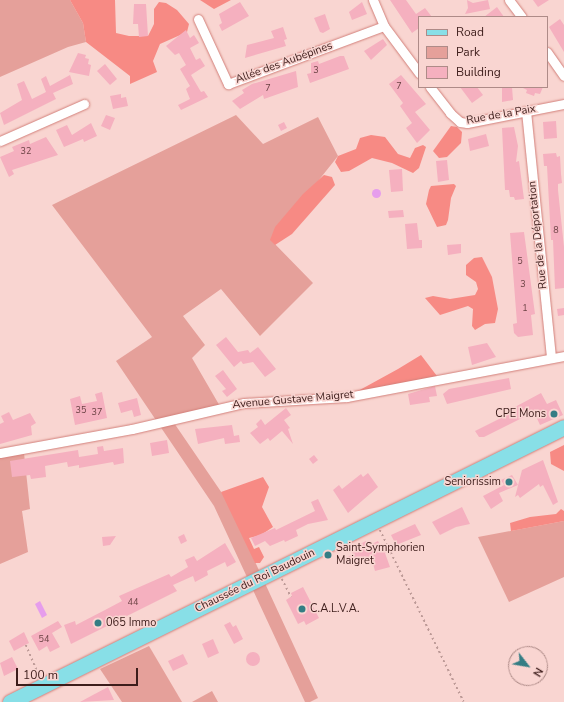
<!DOCTYPE html>
<meta charset="utf-8">
<style>
body{margin:0}
#map{position:relative;width:564px;height:702px;overflow:hidden;background:#f9d5d1;font-family:"Nunito Sans",sans-serif}
div>[style]{position:absolute}
.green>*{inset:0;background:#e5a09a}
.forest>*{inset:0;background:#f78a84}
.water>*{inset:0;background:#e69dec}
.round{border-radius:50%}
.building>*{inset:0;background:#f5b0bf}
.path>*{height:1.5px;margin-top:-0.75px;transform-origin:0;background:repeating-linear-gradient(90deg,#bd9a97 0 2px,transparent 0 5px)}
.roads{filter:drop-shadow(0 0 1px #d2807a) drop-shadow(0 0 1px #d2807a)}
.minor>*{height:9px;margin:-4.5px;padding:0 4.5px;transform-origin:4.5px;border-radius:4.5px;background:#fff}
.primary>*{height:15px;margin:-7.5px;padding:0 7.5px;transform-origin:7.5px;border-radius:7.5px;background:#88dfe7}
.dots>*{width:11px;height:11px;translate:-50% -50%;box-sizing:border-box;border:2px solid #f9d5d1;border-radius:50%}
span{translate:-50% -50%;white-space:nowrap;text-align:center;line-height:1.15;-webkit-text-stroke:3px #f9d5d1;paint-order:stroke}
.number-label{font-size:9px;color:#6b4244}
.number-label span{-webkit-text-stroke-width:0}
.street-label{font-size:11px;color:#3d1d1b}
.poi-label{font-size:11px;color:#3d1d1b}
.right{translate:-100% -50%;text-align:right}
.left{translate:0 -50%;text-align:left}
.legend{position:absolute;left:418px;top:16px;width:130px;height:72px;box-sizing:border-box;background:#f9d5d1;border:1px solid #ae8b88;margin:0;padding:5px 7px;list-style:none;font-size:12px;color:#3d1d1b}
.legend li{display:flex;align-items:center;gap:8px;height:20px}
.legend b{width:20px;border:1px solid #ae8b88}
.north{position:absolute;left:508px;top:646px;width:40px;height:40px;box-sizing:border-box;background:#f9d5d1;border:1px solid #ae8b88;border-radius:50%;rotate:121deg;font-size:11px;font-weight:700;line-height:16px;text-align:center;color:#3d1d1b}
.north::after{content:'';display:block;margin:auto;width:14px;height:18px;background:#347d84;clip-path:polygon(50% 0,100% 100%,50% 72%,0 100%)}
.scale{position:absolute;left:16px;top:668px;width:122px;height:18px;box-sizing:border-box;border:2px solid #3d1d1b;border-top:0;padding-left:5px;font-size:12px;line-height:14px;white-space:nowrap;color:#3d1d1b;-webkit-text-stroke:3px #f9d5d1;paint-order:stroke}
</style>
<div id="map">
<div class="green">
<i style="clip-path:polygon(0 0,70px 0,83px 23px,86px 42px,68px 47px,0 77px)"></i>
<i style="clip-path:polygon(236px 115px,263px 144px,318px 117px,338px 156px,271px 240px,313px 283px,260px 336px,221px 289px,183px 316px,205px 345px,192px 358px,221px 408px,172px 420px,226px 499px,318px 698px,310px 702px,305px 702px,214px 506px,116px 361px,152px 337px,52px 205px)"></i>
<i style="clip-path:polygon(24px 453px,30px 509px,22px 511px,28px 552px,0 564px,0 457px)"></i>
<i style="clip-path:polygon(564px 521px,564px 577px,509px 602px,478px 537px)"></i>
<i style="clip-path:polygon(149px 646px,182px 702px,122px 702px,100px 669px)"></i>
<i style="clip-path:polygon(212px 691px,218px 702px,192px 702px)"></i>
</div>
<div class="forest">
<i style="clip-path:polygon(70px 0,115px 0,116px 33px,129px 36px,148px 36px,154px 24px,154px 9px,159px 2px,166px 3px,177px 10px,189px 24px,187px 32px,160px 44px,153px 61px,157px 72px,130px 84px,130px 76px,86px 42px,83px 23px)"></i>
<i style="clip-path:polygon(200px 0,231px 0,214px 9px)"></i>
<i style="clip-path:polygon(451px 126px,457px 127px,462px 132px,461px 143px,447px 157px,439px 158px,433px 151px)"></i>
<i style="clip-path:polygon(371px 135px,385px 137px,398px 154px,410px 158px,415px 148px,423px 145px,426px 147px,419px 168px,413px 173px,392px 163px,372px 158px,349px 171px,341px 172px,335px 162px,338px 156px,356px 149px,360px 138px)"></i>
<i style="clip-path:polygon(324px 175px,332px 177px,335px 185px,292px 234px,275px 245px,270px 240px,275px 227px,303px 194px)"></i>
<i style="clip-path:polygon(454px 184px,456px 186px,451px 198px,448px 220px,446px 225px,437px 227px,426px 204px,429px 190px,431px 186px)"></i>
<i style="clip-path:polygon(482px 257px,492px 277px,498px 309px,495px 323px,485px 324px,475px 330px,472px 326px,473px 309px,468px 306px,440px 315px,425px 298px,433px 296px,450px 299px,475px 295px,478px 289px,476px 282px,466px 275px,466px 265px,474px 258px)"></i>
<i style="clip-path:polygon(421px 355px,440px 380px,347px 397px,398px 369px)"></i>
<i style="clip-path:polygon(564px 445px,564px 471px,551px 464px,550px 452px)"></i>
<i style="clip-path:polygon(263px 477px,269px 487px,262px 507px,273px 527px,261px 535px,249px 538px,254px 549px,259px 547px,264px 557px,260px 563px,255px 563px,221px 492px)"></i>
<i style="clip-path:polygon(561px 509px,564px 511px,564px 521px,511px 531px,510px 523px,530px 517px,556px 514px)"></i>
</div>
<div class="water">
<i class="round" style="left:371.5px;top:188.5px;width:9px;height:9px"></i>
<i style="clip-path:polygon(40px 601px,47px 615px,42px 618px,35px 604px)"></i>
</div>
<div class="building">
<i style="clip-path:polygon(390px 0,406px 0,416px 14px,425px 8px,432px 17px,419px 17px,419px 28px,412px 33px)"></i>
<i style="clip-path:polygon(467px 0,473px 3px,488px 0,490px 9px,465px 14px,468px 8px)"></i>
<i style="clip-path:polygon(533px 0,549px 0,538px 7px)"></i>
<i style="clip-path:polygon(240px 2px,249px 16px,222px 31px,219px 25px,222px 23px,219px 14px)"></i>
<i style="clip-path:polygon(362px 2px,367px 14px,352px 20px,349px 12px)"></i>
<i style="clip-path:polygon(134px 4px,146px 4px,148px 36px,139px 37px,138px 24px,133px 24px)"></i>
<i style="clip-path:polygon(497px 7px,504px 17px,484px 17px)"></i>
<i style="clip-path:polygon(325px 14px,330px 29px,323px 33px,320px 32px,314px 18px)"></i>
<i style="clip-path:polygon(560px 19px,564px 25px,564px 52px,549px 27px)"></i>
<i style="clip-path:polygon(283px 27px,287px 39px,284px 40px,286px 46px,245px 58px,247px 45px,274px 38px,271px 31px)"></i>
<i style="clip-path:polygon(186px 30px,190px 38px,194px 35px,199px 43px,190px 48px,196px 60px,200px 58px,205px 66px,191px 75px,201px 92px,204px 91px,208px 97px,181px 110px,178px 105px,190px 99px,186px 89px,190px 86px,180px 69px,186px 65px,179px 53px,175px 55px,166px 46px)"></i>
<i style="clip-path:polygon(383px 39px,387px 45px,371px 60px,364px 51px)"></i>
<i style="clip-path:polygon(78px 53px,86px 55px,85px 58px,89px 59px,88px 64px,91px 65px,89px 76px,69px 72px)"></i>
<i style="clip-path:polygon(340px 56px,344px 56px,349px 69px,310px 83px,307px 74px,311px 73px,311px 63px,318px 61px,319px 64px)"></i>
<i style="clip-path:polygon(105px 64px,117px 79px,110px 85px,97px 71px)"></i>
<i style="clip-path:polygon(296px 71px,298px 87px,264px 99px,263px 95px,240px 109px,232px 101px,244px 93px,242px 90px,252px 84px)"></i>
<i style="clip-path:polygon(70px 75px,73px 84px,53px 93px,56px 99px,4px 125px,0 113px,22px 100px,17px 84px,24px 81px,32px 99px,46px 92px,41px 79px,46px 76px,50px 86px)"></i>
<i style="clip-path:polygon(401px 75px,426px 104px,415px 112px,430px 130px,417px 143px,406px 128px,412px 123px,400px 106px,403px 103px,389px 84px)"></i>
<i style="clip-path:polygon(460px 87px,477px 87px,483px 95px,472px 103px)"></i>
<i style="clip-path:polygon(502px 87px,512px 87px,513px 100px,502px 102px)"></i>
<i style="clip-path:polygon(521px 87px,543px 87px,540px 94px,535px 93px,534px 96px,526px 93px,527px 90px)"></i>
<i style="clip-path:polygon(121px 94px,121px 98px,126px 97px,128px 106px,113px 109px,110px 96px)"></i>
<i style="clip-path:polygon(106px 115px,115px 118px,110px 130px,101px 126px)"></i>
<i style="clip-path:polygon(556px 121px,557px 138px,544px 139px,543px 122px)"></i>
<i style="clip-path:polygon(284px 122px,287px 128px,281px 131px,278px 125px)"></i>
<i style="clip-path:polygon(91px 123px,97px 136px,84px 142px,83px 139px,64px 147px,56px 130px,67px 125px,72px 135px)"></i>
<i style="clip-path:polygon(514px 127px,518px 146px,516px 162px,519px 161px,524px 199px,515px 200px,514px 197px,510px 197px,509px 190px,505px 190px,502px 128px)"></i>
<i style="clip-path:polygon(486px 134px,489px 146px,470px 151px,468px 139px)"></i>
<i style="clip-path:polygon(46px 137px,58px 155px,12px 170px,14px 174px,9px 177px,0 157px,14px 151px,12px 147px,29px 140px,30px 144px)"></i>
<i style="clip-path:polygon(556px 153px,557px 157px,560px 156px,561px 174px,562px 183px,558px 184px,558px 190px,564px 247px,564px 288px,555px 289px,553px 240px,551px 240px,547px 166px,544px 166px,543px 154px)"></i>
<i style="clip-path:polygon(447px 160px,449px 180px,438px 182px,436px 161px)"></i>
<i style="clip-path:polygon(402px 169px,403px 191px,391px 192px,389px 170px)"></i>
<i style="clip-path:polygon(403px 210px,404px 217px,389px 218px,388px 211px)"></i>
<i style="clip-path:polygon(417px 223px,419px 240px,422px 240px,422px 248px,407px 249px,405px 224px)"></i>
<i style="clip-path:polygon(524px 232px,535px 314px,531px 315px,533px 335px,518px 337px,514px 333px,513px 324px,517px 323px,510px 233px)"></i>
<i style="clip-path:polygon(461px 244px,461px 253px,448px 255px,447px 245px)"></i>
<i style="clip-path:polygon(564px 308px,564px 315px,558px 316px,557px 309px)"></i>
<i style="clip-path:polygon(226px 337px,238px 352px,248px 350px,250px 353px,258px 347px,276px 369px,265px 377px,253px 362px,243px 364px,241px 361px,234px 367px,216px 345px)"></i>
<i style="clip-path:polygon(487px 343px,496px 357px,472px 365px,468px 347px)"></i>
<i style="clip-path:polygon(223px 370px,237px 389px,227px 397px,222px 391px,226px 389px,215px 376px)"></i>
<i style="clip-path:polygon(509px 378px,511px 389px,447px 404px,443px 394px,449px 389px)"></i>
<i style="clip-path:polygon(435px 386px,437px 396px,429px 397px,430px 402px,410px 405px,408px 394px)"></i>
<i style="clip-path:polygon(102px 392px,107px 418px,75px 425px,70px 399px,80px 396px,82px 404px,97px 401px,95px 394px)"></i>
<i style="clip-path:polygon(541px 393px,547px 404px,556px 400px,563px 415px,540px 425px,534px 412px,484px 437px,479px 437px,475px 431px,517px 410px,515px 407px)"></i>
<i style="clip-path:polygon(137px 398px,141px 415px,134px 417px,132px 410px,121px 413px,118px 403px)"></i>
<i style="clip-path:polygon(286px 408px,291px 415px,284px 420px,290px 428px,288px 429px,293px 444px,282px 431px,270px 441px,268px 438px,260px 444px,250px 433px,258px 427px,256px 424px,261px 419px,265px 425px)"></i>
<i style="clip-path:polygon(9px 412px,13px 420px,30px 413px,36px 423px,31px 426px,32px 435px,0 444px,0 424px,4px 422px,1px 416px)"></i>
<i style="clip-path:polygon(232px 425px,234px 436px,239px 435px,240px 442px,225px 444px,224px 438px,198px 444px,195px 429px)"></i>
<i style="clip-path:polygon(167px 440px,169px 453px,152px 456px,150px 443px)"></i>
<i style="clip-path:polygon(103px 446px,104px 451px,123px 448px,124px 463px,114px 465px,113px 462px,79px 468px,79px 465px,68px 467px,67px 462px,45px 466px,46px 477px,31px 479px,30px 475px,12px 477px,10px 461px,78px 450px,79px 457px,98px 454px,97px 447px)"></i>
<i style="clip-path:polygon(314px 455px,318px 460px,313px 464px,309px 459px)"></i>
<i style="clip-path:polygon(543px 460px,558px 502px,553px 505px,543px 485px,540px 487px,539px 484px,520px 498px,518px 495px,515px 497px,522px 470px)"></i>
<i style="clip-path:polygon(368px 473px,378px 487px,348px 513px,333px 490px,339px 485px,342px 489px,361px 474px,363px 477px)"></i>
<i style="clip-path:polygon(512px 475px,518px 485px,499px 493px,503px 501px,491px 509px,483px 496px,504px 485px,501px 480px)"></i>
<i style="clip-path:polygon(318px 499px,328px 520px,308px 524px,296px 530px,298px 536px,285px 542px,284px 540px,270px 546px,265px 541px,255px 546px,251px 538px,275px 528px,276px 530px,315px 511px,311px 502px)"></i>
<i style="clip-path:polygon(462px 507px,470px 524px,456px 527px,440px 535px,432px 522px)"></i>
<i style="clip-path:polygon(415px 524px,421px 535px,396px 545px,391px 535px)"></i>
<i style="clip-path:polygon(184px 534px,187px 541px,181px 544px,178px 537px)"></i>
<i style="clip-path:polygon(116px 536px,110px 545px,103px 546px,102px 537px)"></i>
<i style="clip-path:polygon(366px 541px,368px 546px,378px 541px,381px 547px,386px 545px,389px 550px,385px 553px,390px 567px,375px 571px,371px 556px,356px 563px,335px 564px,353px 554px,350px 549px)"></i>
<i style="clip-path:polygon(225px 543px,236px 562px,227px 567px,225px 562px,207px 571px,208px 575px,195px 582px,193px 576px,173px 585px,177px 591px,71px 644px,64px 625px,75px 621px,76px 625px,105px 610px,122px 601px,119px 596px,169px 574px,171px 577px,188px 567px,185px 560px,194px 556px,197px 561px)"></i>
<i style="clip-path:polygon(303px 587px,319px 618px,306px 625px,304px 621px,298px 624px,286px 600px,292px 596px,291px 593px)"></i>
<i style="clip-path:polygon(58px 621px,62px 627px,52px 633px,60px 647px,50px 652px,47px 646px,39px 651px,31px 636px)"></i>
<i style="clip-path:polygon(230px 622px,233px 627px,236px 625px,243px 639px,234px 644px,224px 625px)"></i>
<i style="clip-path:polygon(24px 632px,29px 643px,14px 651px,9px 641px)"></i>
<i style="clip-path:polygon(213px 639px,219px 653px,208px 658px,202px 644px)"></i>
<i class="round" style="left:246px;top:652px;width:14px;height:14px"></i>
<i style="clip-path:polygon(183px 654px,188px 664px,173px 671px,168px 661px)"></i>
<i style="clip-path:polygon(12px 657px,18px 669px,4px 676px,0 663px)"></i>
<i style="clip-path:polygon(108px 687px,114px 700px,80px 702px,91px 696px)"></i>
</div>
<div class="path">
<i style="left:380px;top:530px;width:191px;rotate:64deg"></i>
<i style="left:282px;top:579px;width:20px;rotate:63deg"></i>
<i style="left:26px;top:645px;width:33px;rotate:67deg"></i>
</div>
<div class="roads">
<div class="minor">
<i style="left:373px;top:0;width:28px;rotate:67deg"></i>
<i style="left:384px;top:26px;width:59px;rotate:53.3deg"></i>
<i style="left:509px;top:0;width:21px;rotate:53deg"></i>
<i style="left:198px;top:19px;width:72px;rotate:65.2deg"></i>
<i style="left:228px;top:84px;width:166px;rotate:-20.4deg"></i>
<i style="left:547px;top:52px;width:29px;rotate:55deg"></i>
<i style="left:430px;top:87px;width:33px;rotate:52deg"></i>
<i style="left:450px;top:113px;width:13px;rotate:42deg"></i>
<i style="left:460px;top:122px;width:7px;rotate:8deg"></i>
<i style="left:467px;top:123px;width:99px;rotate:-11.1deg"></i>
<i style="left:526px;top:111px;width:248px;rotate:84.2deg"></i>
<i style="left:0;top:141px;width:92px;rotate:-23.8deg"></i>
<i style="left:0;top:453px;width:134px;rotate:-10.3deg"></i>
<i style="left:132px;top:429px;width:115px;rotate:-13.1deg"></i>
<i style="left:244px;top:403px;width:103px;rotate:-3.3deg"></i>
<i style="left:347px;top:397px;width:221px;rotate:-10.7deg"></i>
</div>
<div class="primary">
<i style="left:10px;top:702px;width:618px;rotate:-26.4deg"></i>
</div>
</div>
<div class="dots">
<i style="left:554px;top:414px;background:#347d84"></i>
<i style="left:509px;top:482px;background:#347d84"></i>
<i style="left:328px;top:555px;background:#347d84"></i>
<i style="left:302px;top:609px;background:#347d84"></i>
<i style="left:98px;top:623px;background:#347d84"></i>
</div>
<div class="number-label">
<span style="left:316px;top:70px">3</span>
<span style="left:399px;top:86px">7</span>
<span style="left:268px;top:88px">7</span>
<span style="left:26px;top:151px">32</span>
<span style="left:556px;top:230px">8</span>
<span style="left:520px;top:261px">5</span>
<span style="left:523px;top:284px">3</span>
<span style="left:525px;top:308px">1</span>
<span style="left:81px;top:410px">35</span>
<span style="left:97px;top:412px">37</span>
<span style="left:133px;top:602px">44</span>
<span style="left:44px;top:639px">54</span>
</div>
<div class="street-label">
<span style="left:284px;top:63px;rotate:-20deg">Allée des Aubépines</span>
<span style="left:501px;top:115px;rotate:-10deg">Rue de la Paix</span>
<span style="left:538px;top:235px;rotate:-96deg">Rue de la Déportation</span>
<span style="left:293px;top:400px;rotate:-5deg">Avenue Gustave Maigret</span>
<span style="left:255px;top:581px;rotate:-26deg">Chaussée du Roi Baudouin</span>
</div>
<div class="poi-label">
<span class="right" style="left:546px;top:414px">CPE Mons</span>
<span class="right" style="left:501px;top:482px">Seniorissim</span>
<span class="left" style="left:336px;top:555px">Saint-Symphorien<br>Maigret</span>
<span class="left" style="left:310px;top:609px">C.A.L.V.A.</span>
<span class="left" style="left:106px;top:623px">065 Immo</span>
</div>
<ul class="legend">
<li><b style="height:5px;background:#88dfe7"></b>Road</li>
<li><b style="height:11px;background:#e5a09a"></b>Park</li>
<li><b style="height:11px;background:#f5b0bf"></b>Building</li>
</ul>
<div class="north">N</div>
<div class="scale">100 m</div>
</div>
